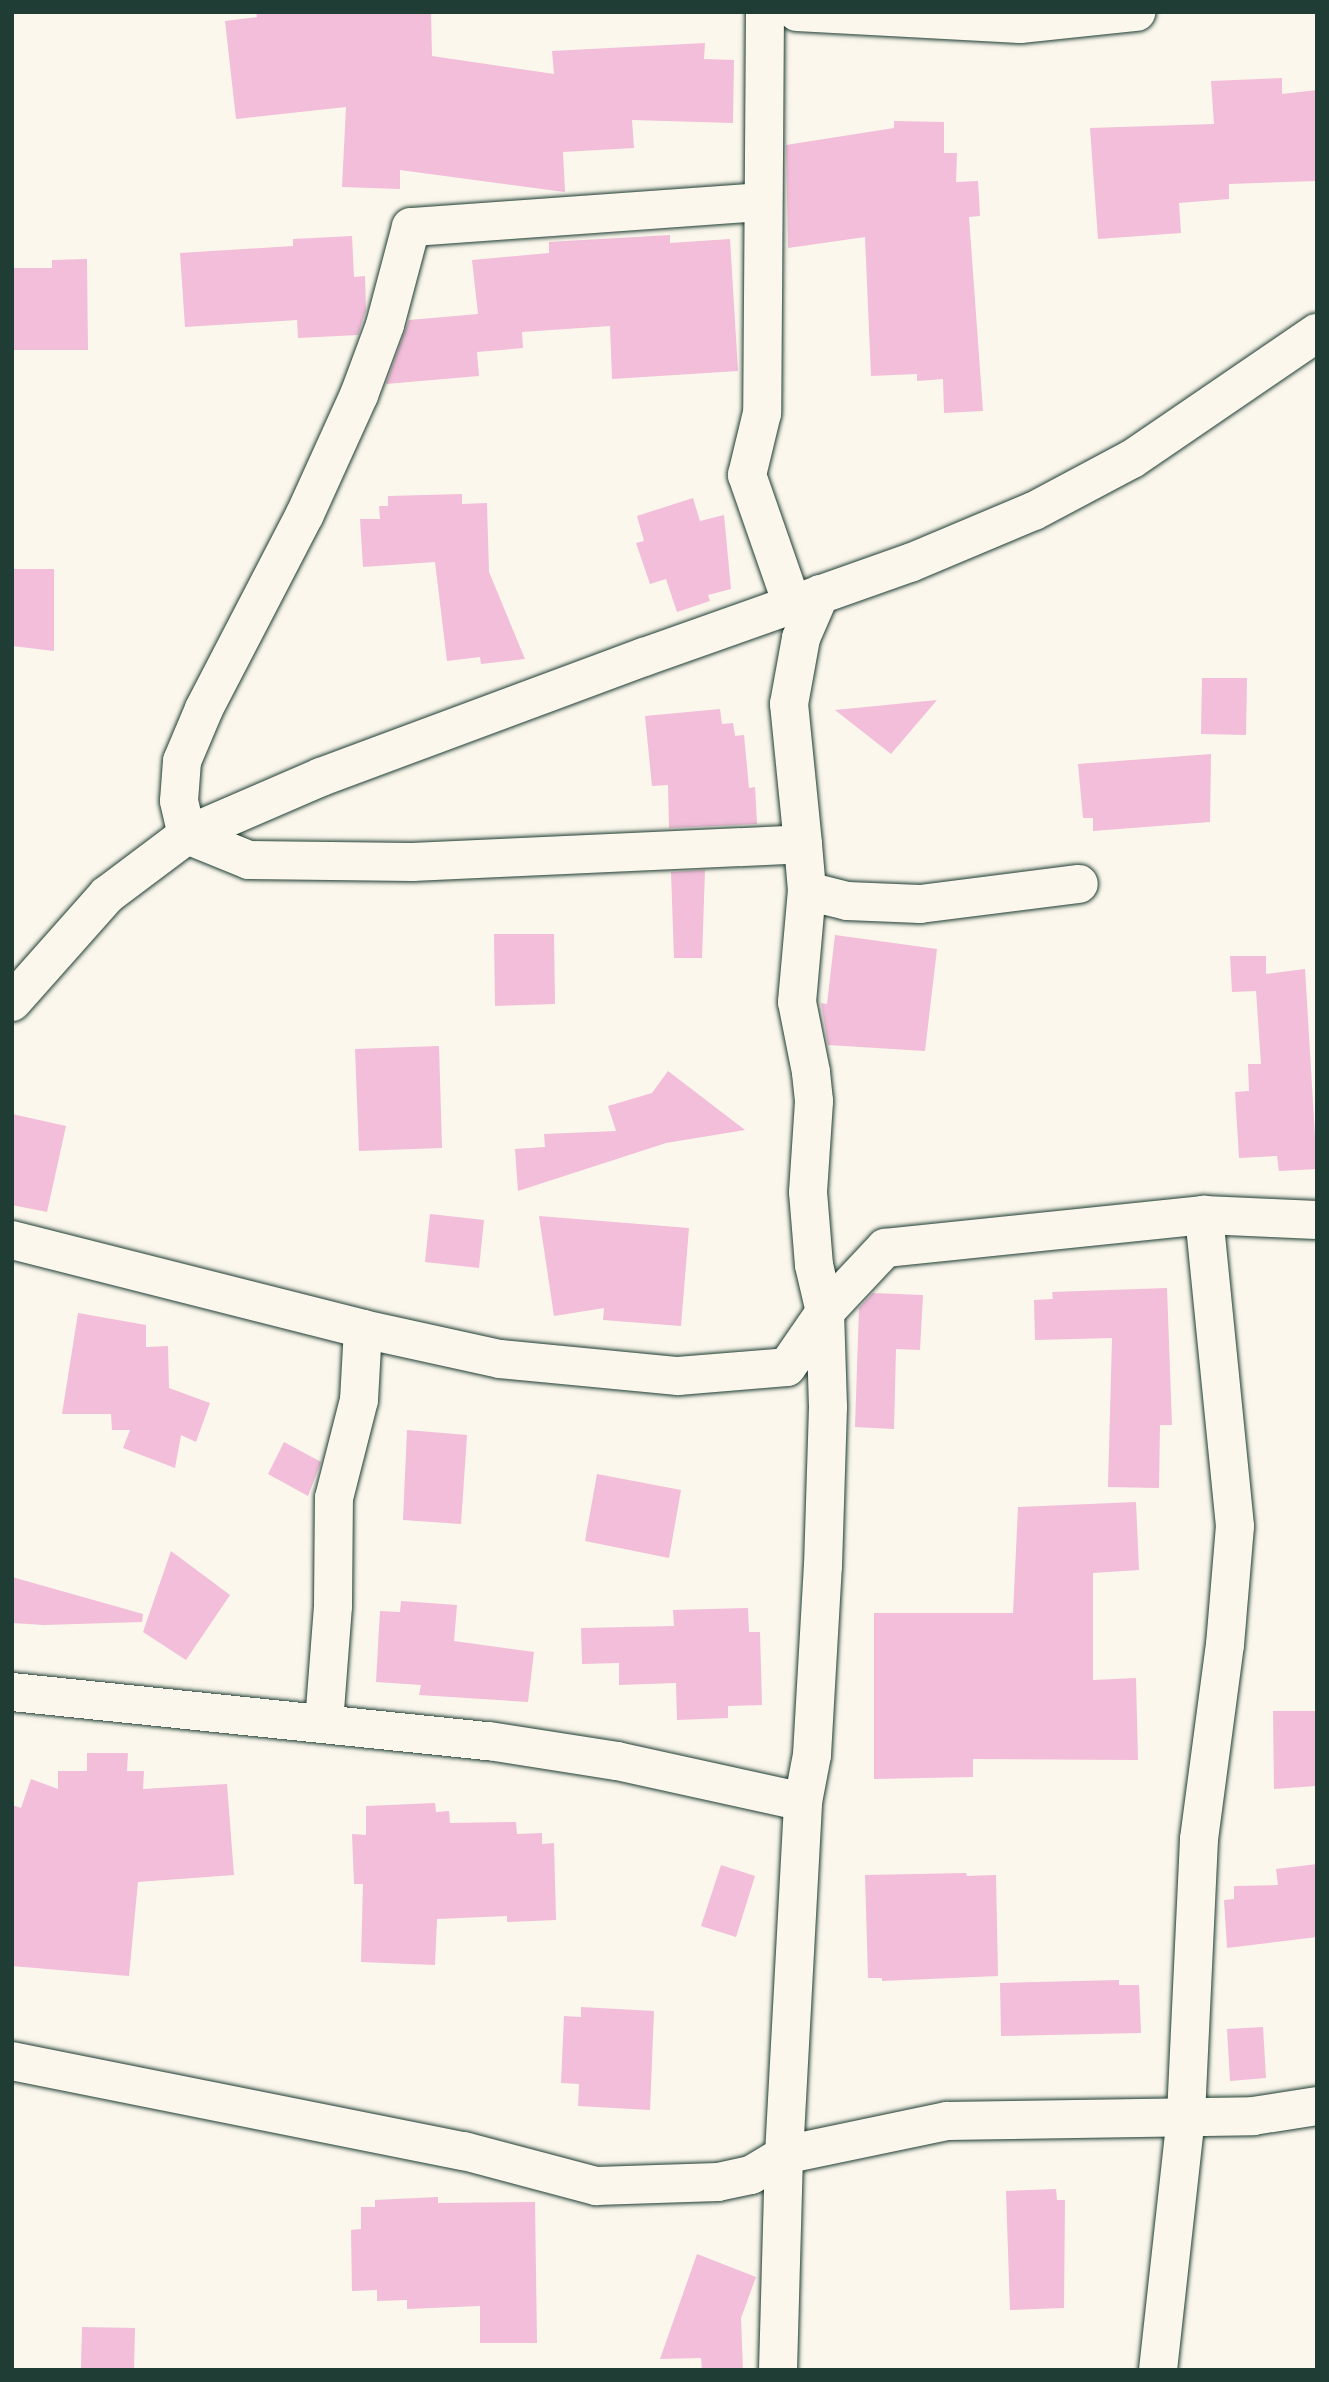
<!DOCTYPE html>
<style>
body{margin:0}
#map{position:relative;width:1329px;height:2382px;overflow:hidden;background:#fbf7ec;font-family:Dekko,sans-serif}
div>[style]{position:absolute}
.building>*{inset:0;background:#f2bed9}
.roads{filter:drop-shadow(0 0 2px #1f3d34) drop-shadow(0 0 2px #1f3d34)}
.minor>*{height:38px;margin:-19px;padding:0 19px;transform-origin:19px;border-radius:19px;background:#fbf7ec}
span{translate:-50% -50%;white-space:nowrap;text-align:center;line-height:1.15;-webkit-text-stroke:6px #fbf7ec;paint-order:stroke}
.frame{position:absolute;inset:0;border:14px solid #1f3d34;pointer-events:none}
</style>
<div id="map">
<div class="building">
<i style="clip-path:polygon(256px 12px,431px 12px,432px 56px,554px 74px,552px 51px,705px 43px,704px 59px,734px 60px,733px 123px,632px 120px,634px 148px,563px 152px,565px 192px,400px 170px,400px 189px,342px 187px,346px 107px,236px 119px,225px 21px,257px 17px)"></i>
<i style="clip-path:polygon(1282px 78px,1282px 94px,1317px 90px,1317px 181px,1229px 184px,1229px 199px,1179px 203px,1181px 233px,1098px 239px,1090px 128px,1214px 124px,1211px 81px)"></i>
<i style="clip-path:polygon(894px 121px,944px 122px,944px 153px,957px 153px,956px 182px,978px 181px,980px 216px,969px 217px,983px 411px,944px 413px,943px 379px,917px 381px,917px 374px,871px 376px,865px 237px,788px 248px,786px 145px,894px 128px)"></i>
<i style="clip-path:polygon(670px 235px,670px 243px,730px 239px,738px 371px,612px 379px,610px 326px,522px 332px,523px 348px,477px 352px,479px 376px,386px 384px,409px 320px,478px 314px,472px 260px,549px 253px,549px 242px)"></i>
<i style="clip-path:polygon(352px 236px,354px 277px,365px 276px,366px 310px,358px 335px,298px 338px,297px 320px,185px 327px,180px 253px,293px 246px,293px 239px)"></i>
<i style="clip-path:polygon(87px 259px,88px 350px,12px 350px,12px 268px,52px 268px,52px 260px)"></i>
<i style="clip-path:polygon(462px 494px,462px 504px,487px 503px,489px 572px,525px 659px,481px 664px,480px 657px,447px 661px,435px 562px,363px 567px,360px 519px,380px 519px,379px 506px,388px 506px,388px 496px)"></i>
<i style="clip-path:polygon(693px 498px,700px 521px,724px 515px,731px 589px,708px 595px,710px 601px,677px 612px,666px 579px,650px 584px,636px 543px,644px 541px,637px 516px)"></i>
<i style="clip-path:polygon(12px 569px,54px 569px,54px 651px,12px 646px)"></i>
<i style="clip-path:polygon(1202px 678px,1247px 678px,1246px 735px,1201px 734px)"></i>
<i style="clip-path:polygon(937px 700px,891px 754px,835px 710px)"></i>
<i style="clip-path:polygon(720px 709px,722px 724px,733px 723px,735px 736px,744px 735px,749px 788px,755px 787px,757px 824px,669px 828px,668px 785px,652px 786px,645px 716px)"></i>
<i style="clip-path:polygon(1211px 754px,1210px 822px,1093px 831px,1093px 818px,1083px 818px,1078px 764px)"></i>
<i style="clip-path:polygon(705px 870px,702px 958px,674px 958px,671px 872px)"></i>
<i style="clip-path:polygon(494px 934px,554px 934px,555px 1004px,495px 1006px)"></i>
<i style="clip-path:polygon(835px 935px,937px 949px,925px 1051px,828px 1045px,821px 1003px,827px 1004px)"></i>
<i style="clip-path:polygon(1230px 956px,1266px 956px,1266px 974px,1305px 969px,1317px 1169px,1279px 1171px,1277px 1156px,1239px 1158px,1235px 1092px,1249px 1091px,1248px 1064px,1261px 1064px,1256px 991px,1232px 992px)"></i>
<i style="clip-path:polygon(439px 1046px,442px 1148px,359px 1151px,355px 1049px)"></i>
<i style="clip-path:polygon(668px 1071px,745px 1130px,666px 1143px,518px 1191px,515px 1149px,545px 1147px,544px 1134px,616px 1131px,608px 1106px,652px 1093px)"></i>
<i style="clip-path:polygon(12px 1114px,66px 1126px,47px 1212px,12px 1205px)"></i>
<i style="clip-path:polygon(430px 1214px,484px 1220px,479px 1268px,425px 1262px)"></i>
<i style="clip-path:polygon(539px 1216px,689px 1228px,681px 1326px,603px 1320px,604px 1308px,554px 1316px)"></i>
<i style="clip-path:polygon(1167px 1288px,1172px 1425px,1160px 1425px,1159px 1488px,1108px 1487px,1112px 1338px,1035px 1340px,1034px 1300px,1053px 1299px,1052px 1292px)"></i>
<i style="clip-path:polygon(873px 1293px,923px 1295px,920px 1350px,896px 1349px,894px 1429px,855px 1427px,859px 1308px)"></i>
<i style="clip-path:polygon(78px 1313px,146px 1325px,146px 1347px,168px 1346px,169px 1388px,210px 1403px,196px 1442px,181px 1435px,175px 1468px,123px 1448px,130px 1430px,112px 1430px,111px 1414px,62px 1414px)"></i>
<i style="clip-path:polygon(407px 1430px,467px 1435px,461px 1524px,403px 1520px)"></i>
<i style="clip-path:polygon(284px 1442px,321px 1462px,308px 1496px,268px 1474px)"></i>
<i style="clip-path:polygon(597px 1474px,681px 1490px,669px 1558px,585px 1541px)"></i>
<i style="clip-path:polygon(1136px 1502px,1139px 1570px,1093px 1573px,1093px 1680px,1136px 1678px,1138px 1760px,973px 1759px,973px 1777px,874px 1779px,874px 1613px,1013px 1613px,1018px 1507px)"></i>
<i style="clip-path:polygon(171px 1551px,230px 1595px,186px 1660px,143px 1632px)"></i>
<i style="clip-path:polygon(12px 1577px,143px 1614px,142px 1622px,44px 1625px,12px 1623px)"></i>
<i style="clip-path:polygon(401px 1601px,457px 1605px,454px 1641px,534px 1652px,528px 1702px,419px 1695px,421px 1685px,376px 1682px,380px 1611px,400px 1612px)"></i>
<i style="clip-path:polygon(748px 1608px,749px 1632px,760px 1632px,762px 1705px,728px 1706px,728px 1718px,677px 1720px,676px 1683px,619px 1685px,619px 1663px,582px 1664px,581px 1628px,674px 1626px,673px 1610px)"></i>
<i style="clip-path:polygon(1273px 1711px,1316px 1711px,1316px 1786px,1274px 1789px)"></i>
<i style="clip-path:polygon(87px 1753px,128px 1753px,127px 1771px,144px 1771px,143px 1789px,227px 1784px,234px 1875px,138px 1882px,129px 1976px,12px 1966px,12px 1805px,21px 1808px,31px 1779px,58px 1789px,58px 1771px,87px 1771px)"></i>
<i style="clip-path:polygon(435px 1803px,436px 1812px,449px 1811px,450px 1823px,516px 1822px,517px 1834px,542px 1833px,542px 1844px,554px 1843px,556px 1920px,507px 1922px,507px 1916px,437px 1919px,435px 1965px,361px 1962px,363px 1884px,354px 1884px,352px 1834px,366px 1835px,366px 1806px)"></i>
<i style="clip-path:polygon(1317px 1864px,1317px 1937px,1227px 1948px,1224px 1900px,1234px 1899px,1234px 1886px,1278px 1885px,1276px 1869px)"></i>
<i style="clip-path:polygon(721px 1865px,755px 1876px,736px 1937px,701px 1926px)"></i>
<i style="clip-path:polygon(966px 1873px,967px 1876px,996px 1875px,998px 1976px,882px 1981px,882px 1978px,868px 1978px,865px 1875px)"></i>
<i style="clip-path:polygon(1119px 1980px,1119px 1985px,1139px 1985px,1141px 2033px,1001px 2036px,1000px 1983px)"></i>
<i style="clip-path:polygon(581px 2007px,654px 2011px,650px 2110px,578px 2106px,579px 2084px,561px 2083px,564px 2016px,581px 2017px)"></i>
<i style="clip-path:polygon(1263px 2027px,1266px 2078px,1230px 2081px,1227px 2029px)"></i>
<i style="clip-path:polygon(1056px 2189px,1057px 2200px,1065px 2200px,1064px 2308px,1010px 2310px,1006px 2191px)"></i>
<i style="clip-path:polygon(438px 2197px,438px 2203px,535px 2202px,537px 2343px,480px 2343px,480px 2306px,407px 2309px,407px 2300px,377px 2301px,377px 2290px,352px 2291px,351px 2230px,361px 2229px,361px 2207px,375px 2207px,375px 2200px)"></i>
<i style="clip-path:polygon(697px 2254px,756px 2277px,741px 2318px,743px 2370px,702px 2370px,701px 2358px,660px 2359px)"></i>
<i style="clip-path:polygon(82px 2327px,135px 2328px,134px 2370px,81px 2368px)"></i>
</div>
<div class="roads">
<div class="minor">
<i style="left:765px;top:12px;width:401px;rotate:90.4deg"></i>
<i style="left:762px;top:413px;width:64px;rotate:103.6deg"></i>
<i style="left:747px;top:475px;width:137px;rotate:70.8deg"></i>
<i style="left:797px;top:12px;width:223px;rotate:3.1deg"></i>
<i style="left:1020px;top:24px;width:117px;rotate:-5.9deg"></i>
<i style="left:762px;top:202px;width:352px;rotate:175.9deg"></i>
<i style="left:411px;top:227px;width:101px;rotate:104.9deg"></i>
<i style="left:385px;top:325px;width:75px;rotate:110.4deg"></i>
<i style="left:359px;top:395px;width:131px;rotate:114.4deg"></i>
<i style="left:305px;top:514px;width:220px;rotate:117.4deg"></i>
<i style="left:204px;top:709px;width:56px;rotate:112.9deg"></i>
<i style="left:182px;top:761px;width:40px;rotate:94.3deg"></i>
<i style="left:179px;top:801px;width:35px;rotate:77deg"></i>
<i style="left:187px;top:835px;width:67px;rotate:22deg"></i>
<i style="left:249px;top:860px;width:163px;rotate:0.7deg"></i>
<i style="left:412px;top:862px;width:391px;rotate:-2.6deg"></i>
<i style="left:803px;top:844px;width:47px;rotate:85.1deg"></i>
<i style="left:803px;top:844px;width:141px;rotate:-95.7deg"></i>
<i style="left:789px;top:704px;width:67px;rotate:-79.7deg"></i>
<i style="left:801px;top:638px;width:48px;rotate:-66.6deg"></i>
<i style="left:12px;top:1002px;width:143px;rotate:-48.4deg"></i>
<i style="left:107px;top:895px;width:100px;rotate:-36.9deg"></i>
<i style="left:187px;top:835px;width:146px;rotate:-23.4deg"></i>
<i style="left:321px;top:777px;width:345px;rotate:-20.4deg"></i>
<i style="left:644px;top:657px;width:282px;rotate:-19.5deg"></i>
<i style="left:910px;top:563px;width:134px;rotate:-22.8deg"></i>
<i style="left:1034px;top:511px;width:111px;rotate:-28deg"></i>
<i style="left:1132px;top:459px;width:224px;rotate:-34.3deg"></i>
<i style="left:12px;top:1240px;width:362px;rotate:14.2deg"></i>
<i style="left:363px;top:1329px;width:140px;rotate:12.4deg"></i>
<i style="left:500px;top:1359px;width:179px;rotate:5.5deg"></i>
<i style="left:678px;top:1376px;width:109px;rotate:-4.7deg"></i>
<i style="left:787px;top:1367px;width:67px;rotate:-55.4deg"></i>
<i style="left:825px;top:1312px;width:88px;rotate:-46.8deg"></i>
<i style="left:885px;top:1248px;width:321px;rotate:-5.9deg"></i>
<i style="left:1204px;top:1215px;width:113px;rotate:2.5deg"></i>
<i style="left:12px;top:1692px;width:480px;rotate:5.9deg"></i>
<i style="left:489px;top:1741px;width:130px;rotate:8.9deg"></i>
<i style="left:617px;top:1761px;width:190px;rotate:12.4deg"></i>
<i style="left:324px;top:1723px;width:117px;rotate:-85.6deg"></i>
<i style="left:333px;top:1606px;width:108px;rotate:-89.5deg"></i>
<i style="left:334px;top:1498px;width:101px;rotate:-75.7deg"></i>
<i style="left:359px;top:1400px;width:71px;rotate:-86.8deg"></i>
<i style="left:12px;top:2061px;width:461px;rotate:11.3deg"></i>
<i style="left:464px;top:2151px;width:137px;rotate:14.9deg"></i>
<i style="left:596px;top:2186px;width:122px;rotate:-1.9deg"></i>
<i style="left:718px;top:2182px;width:34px;rotate:-12deg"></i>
<i style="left:751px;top:2175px;width:39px;rotate:-31deg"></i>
<i style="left:784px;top:2155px;width:354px;rotate:-86.9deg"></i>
<i style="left:803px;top:1802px;width:48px;rotate:-79.2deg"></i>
<i style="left:812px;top:1755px;width:189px;rotate:-86.7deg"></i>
<i style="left:823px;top:1566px;width:159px;rotate:-88.2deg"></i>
<i style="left:828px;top:1407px;width:95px;rotate:-91.8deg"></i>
<i style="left:825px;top:1312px;width:48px;rotate:-103.2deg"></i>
<i style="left:814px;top:1265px;width:73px;rotate:-94.7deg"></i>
<i style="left:808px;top:1192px;width:91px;rotate:-86.2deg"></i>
<i style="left:814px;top:1101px;width:29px;rotate:-96deg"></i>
<i style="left:811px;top:1072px;width:71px;rotate:-101.3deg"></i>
<i style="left:797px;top:1002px;width:111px;rotate:-84.9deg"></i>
<i style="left:807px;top:891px;width:41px;rotate:14deg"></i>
<i style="left:847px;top:901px;width:73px;rotate:2.4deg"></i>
<i style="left:920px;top:904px;width:160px;rotate:-7.2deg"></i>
<i style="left:778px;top:2370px;width:215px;rotate:-88.4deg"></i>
<i style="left:784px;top:2155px;width:167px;rotate:-11.8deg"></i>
<i style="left:947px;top:2121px;width:306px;rotate:-0.9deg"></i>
<i style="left:1253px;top:2116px;width:65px;rotate:-8.9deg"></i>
<i style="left:1158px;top:2370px;width:257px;rotate:-83.7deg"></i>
<i style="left:1186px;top:2115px;width:276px;rotate:-87.3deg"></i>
<i style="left:1199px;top:1839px;width:196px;rotate:-82.4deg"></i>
<i style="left:1225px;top:1645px;width:119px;rotate:-85.2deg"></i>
<i style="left:1235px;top:1526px;width:313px;rotate:-95.7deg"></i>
</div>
</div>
<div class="frame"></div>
</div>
